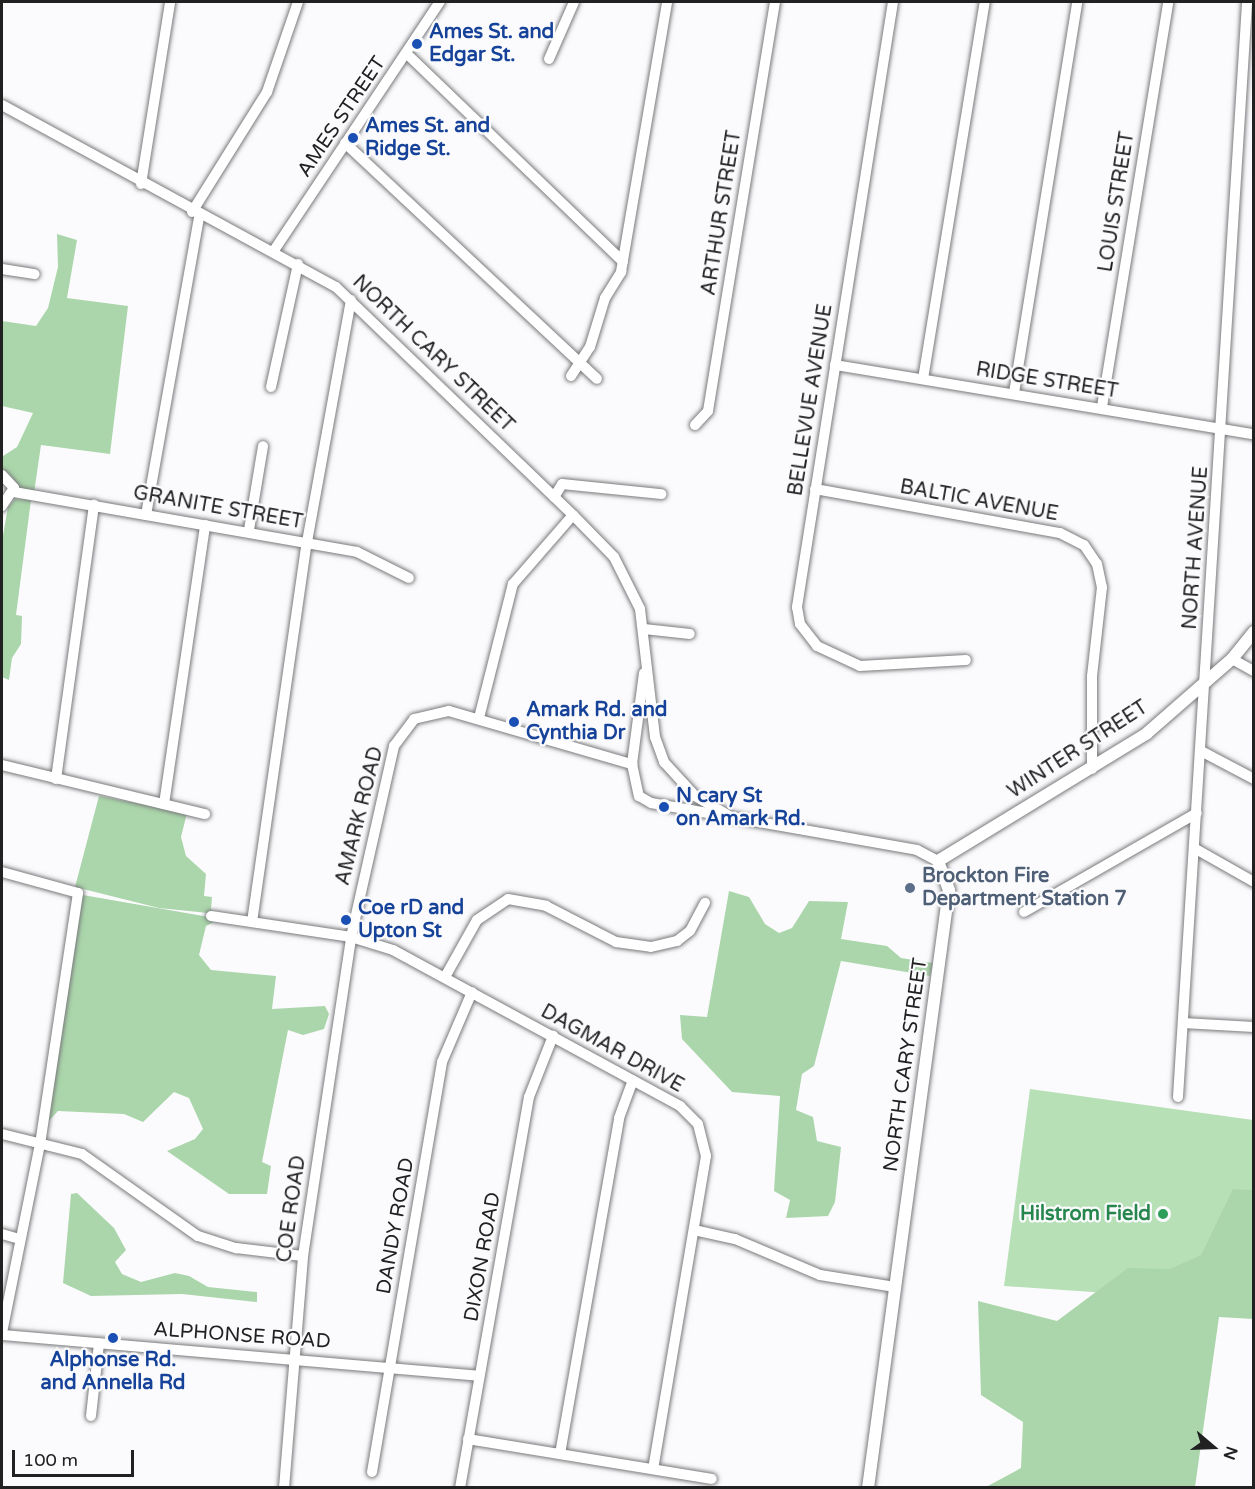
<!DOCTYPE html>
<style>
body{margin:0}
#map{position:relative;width:1255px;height:1489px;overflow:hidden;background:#fbfbfd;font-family:"Varela Round",sans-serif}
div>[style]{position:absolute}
.green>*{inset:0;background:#b7e0b7}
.forest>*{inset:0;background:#abd6ab}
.roads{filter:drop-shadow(0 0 2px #797a7c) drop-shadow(0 0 2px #797a7c)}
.minor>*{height:10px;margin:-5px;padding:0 5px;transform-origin:5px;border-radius:5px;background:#fff}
.major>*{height:12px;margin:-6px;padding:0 6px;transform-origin:6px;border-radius:6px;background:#fff}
.dots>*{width:16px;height:16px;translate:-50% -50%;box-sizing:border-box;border:3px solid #fbfbfd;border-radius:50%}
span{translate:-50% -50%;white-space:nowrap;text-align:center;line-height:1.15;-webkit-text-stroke:4.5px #fbfbfd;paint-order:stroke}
.transit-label{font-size:20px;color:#164399;font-weight:700}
.left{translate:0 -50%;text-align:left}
.street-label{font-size:20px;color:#212122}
.service-label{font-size:20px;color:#4e5e75;font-weight:700}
.leisure-label{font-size:20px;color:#27864d;font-weight:700}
.right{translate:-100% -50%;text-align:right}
.frame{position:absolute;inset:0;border:3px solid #212122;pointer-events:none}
.north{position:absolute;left:1183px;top:1417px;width:60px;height:60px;-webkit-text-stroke:4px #fbfbfd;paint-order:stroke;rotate:109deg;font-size:16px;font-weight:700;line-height:24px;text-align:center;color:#212122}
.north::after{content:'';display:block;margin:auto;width:21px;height:27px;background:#212122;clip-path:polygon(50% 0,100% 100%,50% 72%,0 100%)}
.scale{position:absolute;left:12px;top:1450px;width:122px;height:27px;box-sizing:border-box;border:3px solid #212122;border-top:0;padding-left:8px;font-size:18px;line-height:21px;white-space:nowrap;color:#212122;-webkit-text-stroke:4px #fbfbfd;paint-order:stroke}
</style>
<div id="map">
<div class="green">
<i style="clip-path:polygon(1030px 1089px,1253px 1120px,1253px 1303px,1004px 1286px)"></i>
</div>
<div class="forest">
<i style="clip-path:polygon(57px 234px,77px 240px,67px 298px,128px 306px,110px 454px,41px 445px,34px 493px,20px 490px,2px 469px,3px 456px,17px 447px,33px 413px,2px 406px,2px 321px,36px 326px,48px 308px,58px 267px)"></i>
<i style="clip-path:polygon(15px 499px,31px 500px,16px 615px,22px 616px,21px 644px,12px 658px,9px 680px,2px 677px,2px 541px,8px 507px)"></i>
<i style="clip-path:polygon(99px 796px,187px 813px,181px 837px,186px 856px,206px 874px,204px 896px,212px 897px,211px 909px,218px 914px,159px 908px,75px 887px)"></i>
<i style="clip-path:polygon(729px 891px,749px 897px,765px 924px,779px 933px,792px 928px,809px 901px,848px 902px,841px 939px,887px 946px,901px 958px,933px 963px,930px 976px,841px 961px,814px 1066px,802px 1074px,796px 1110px,813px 1117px,817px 1141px,841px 1147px,835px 1202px,828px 1216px,786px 1218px,790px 1200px,774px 1191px,780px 1096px,732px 1092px,682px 1039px,680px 1015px,707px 1017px)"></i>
<i style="clip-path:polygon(83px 895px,209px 917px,216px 921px,206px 926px,199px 955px,211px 970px,276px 976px,272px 1009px,325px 1006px,329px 1014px,324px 1029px,303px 1035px,288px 1030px,262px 1162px,271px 1166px,267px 1194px,229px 1194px,167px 1151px,195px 1139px,203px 1129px,189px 1098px,174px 1092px,143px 1122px,124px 1114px,58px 1111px,46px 1124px)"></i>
<i style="clip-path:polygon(1233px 1189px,1253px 1190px,1253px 1319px,1219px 1317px,1195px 1487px,986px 1487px,1021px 1468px,1023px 1422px,981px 1395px,978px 1301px,1057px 1321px,1128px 1268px,1170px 1269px,1201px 1255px)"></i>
<i style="clip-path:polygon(77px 1193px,114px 1228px,126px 1250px,115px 1262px,122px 1274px,141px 1282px,175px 1273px,189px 1276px,208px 1287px,257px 1292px,257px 1302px,182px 1294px,91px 1296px,63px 1283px,71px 1194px)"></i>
</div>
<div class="roads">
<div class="minor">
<i style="left:893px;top:2px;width:613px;rotate:99.02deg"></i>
<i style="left:797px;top:607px;width:17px;rotate:80deg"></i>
<i style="left:800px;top:624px;width:28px;rotate:52deg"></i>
<i style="left:817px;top:646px;width:47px;rotate:24.9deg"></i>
<i style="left:860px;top:666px;width:106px;rotate:-3.2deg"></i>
<i style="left:406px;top:53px;width:301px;rotate:43.9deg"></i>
<i style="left:549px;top:59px;width:62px;rotate:-66.3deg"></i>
<i style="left:2px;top:105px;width:380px;rotate:28.6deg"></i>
<i style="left:336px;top:287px;width:329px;rotate:43.9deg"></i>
<i style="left:573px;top:515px;width:59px;rotate:45.7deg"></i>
<i style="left:614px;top:557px;width:58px;rotate:63.4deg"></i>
<i style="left:640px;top:609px;width:129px;rotate:83.3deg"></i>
<i style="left:655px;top:737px;width:27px;rotate:70deg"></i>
<i style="left:664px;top:762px;width:46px;rotate:47.6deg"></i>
<i style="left:695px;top:796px;width:42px;rotate:30.3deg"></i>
<i style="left:345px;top:143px;width:345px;rotate:43.1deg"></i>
<i style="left:141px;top:184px;width:184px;rotate:-80.9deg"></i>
<i style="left:192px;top:212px;width:142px;rotate:-58deg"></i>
<i style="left:267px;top:92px;width:95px;rotate:-71deg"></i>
<i style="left:273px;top:252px;width:301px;rotate:-56.3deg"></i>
<i style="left:2px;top:269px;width:33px;rotate:9deg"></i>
<i style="left:835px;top:365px;width:425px;rotate:9.4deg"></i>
<i style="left:571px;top:376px;width:35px;rotate:-57deg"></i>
<i style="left:590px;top:347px;width:51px;rotate:-73deg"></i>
<i style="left:605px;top:298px;width:31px;rotate:-58deg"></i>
<i style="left:621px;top:272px;width:274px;rotate:-80.3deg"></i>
<i style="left:923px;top:379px;width:382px;rotate:-80.7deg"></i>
<i style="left:271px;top:387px;width:126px;rotate:-77.6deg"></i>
<i style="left:1014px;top:393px;width:396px;rotate:-80.8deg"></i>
<i style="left:1102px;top:407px;width:410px;rotate:-80.7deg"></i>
<i style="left:695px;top:425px;width:19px;rotate:-47deg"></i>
<i style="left:708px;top:411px;width:414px;rotate:-80.7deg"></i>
<i style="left:2px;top:475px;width:18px;rotate:47deg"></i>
<i style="left:14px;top:488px;width:22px;rotate:124deg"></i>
<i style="left:815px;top:489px;width:249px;rotate:10.2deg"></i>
<i style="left:1060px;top:533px;width:27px;rotate:27deg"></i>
<i style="left:1084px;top:545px;width:23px;rotate:56deg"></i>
<i style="left:1097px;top:564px;width:24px;rotate:78deg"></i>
<i style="left:1102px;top:587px;width:90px;rotate:96.4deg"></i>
<i style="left:1092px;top:676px;width:93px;rotate:90deg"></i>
<i style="left:14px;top:492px;width:348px;rotate:9.9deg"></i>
<i style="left:357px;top:552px;width:58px;rotate:26.6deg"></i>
<i style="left:554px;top:497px;width:15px;rotate:-58deg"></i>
<i style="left:562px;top:484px;width:100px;rotate:5.8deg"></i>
<i style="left:146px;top:515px;width:304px;rotate:-79.9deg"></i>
<i style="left:249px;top:530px;width:85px;rotate:-80.5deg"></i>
<i style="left:644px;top:629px;width:46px;rotate:6.2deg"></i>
<i style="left:1232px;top:659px;width:25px;rotate:29deg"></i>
<i style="left:644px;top:673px;width:92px;rotate:97.5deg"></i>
<i style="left:632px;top:764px;width:33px;rotate:78deg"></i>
<i style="left:639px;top:796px;width:14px;rotate:30deg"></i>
<i style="left:651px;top:803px;width:270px;rotate:10deg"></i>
<i style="left:917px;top:850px;width:24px;rotate:28deg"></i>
<i style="left:479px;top:718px;width:138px;rotate:-75.8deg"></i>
<i style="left:513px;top:584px;width:91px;rotate:-49deg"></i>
<i style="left:1201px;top:751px;width:60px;rotate:27.8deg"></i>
<i style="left:2px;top:765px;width:209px;rotate:13.6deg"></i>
<i style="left:56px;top:779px;width:277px;rotate:-82.1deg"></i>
<i style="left:164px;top:804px;width:282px;rotate:-81.6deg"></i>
<i style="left:1194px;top:848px;width:69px;rotate:29.5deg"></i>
<i style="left:2px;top:872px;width:79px;rotate:15.4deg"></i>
<i style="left:78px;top:893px;width:254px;rotate:98.6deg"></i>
<i style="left:40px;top:1144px;width:192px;rotate:101.4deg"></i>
<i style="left:1024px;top:912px;width:199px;rotate:-29.8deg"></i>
<i style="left:211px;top:916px;width:142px;rotate:8.5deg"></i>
<i style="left:351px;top:937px;width:44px;rotate:17.2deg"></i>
<i style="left:393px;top:950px;width:327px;rotate:28.5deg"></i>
<i style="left:680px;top:1106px;width:25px;rotate:45deg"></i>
<i style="left:698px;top:1124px;width:33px;rotate:76deg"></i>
<i style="left:706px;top:1156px;width:317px;rotate:99.6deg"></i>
<i style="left:252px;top:922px;width:384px;rotate:-81.8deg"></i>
<i style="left:307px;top:542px;width:246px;rotate:-79.7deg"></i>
<i style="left:445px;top:977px;width:65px;rotate:-60.7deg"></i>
<i style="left:477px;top:920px;width:37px;rotate:-34deg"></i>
<i style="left:508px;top:899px;width:39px;rotate:10deg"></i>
<i style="left:546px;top:906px;width:79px;rotate:27.2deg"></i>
<i style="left:616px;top:942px;width:35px;rotate:8deg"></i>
<i style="left:651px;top:947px;width:27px;rotate:-13deg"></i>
<i style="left:677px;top:941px;width:16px;rotate:-38deg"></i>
<i style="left:690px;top:931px;width:32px;rotate:-62deg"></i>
<i style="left:1183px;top:1023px;width:71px;rotate:3.2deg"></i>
<i style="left:1178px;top:1097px;width:1097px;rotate:-86.39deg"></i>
<i style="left:2px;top:1134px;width:82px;rotate:14deg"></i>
<i style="left:82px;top:1154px;width:142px;rotate:35.3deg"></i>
<i style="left:198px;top:1236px;width:40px;rotate:18deg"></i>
<i style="left:236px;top:1248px;width:67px;rotate:6.8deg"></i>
<i style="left:694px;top:1230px;width:42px;rotate:12.4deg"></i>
<i style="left:735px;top:1239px;width:92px;rotate:23deg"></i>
<i style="left:820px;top:1275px;width:76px;rotate:9.1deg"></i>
<i style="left:2px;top:1234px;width:19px;rotate:16deg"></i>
<i style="left:2px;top:1335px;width:479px;rotate:4.9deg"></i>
<i style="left:91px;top:1416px;width:73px;rotate:-83.7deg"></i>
<i style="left:468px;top:1439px;width:247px;rotate:9.3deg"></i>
<i style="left:560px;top:1454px;width:341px;rotate:-80deg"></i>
<i style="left:619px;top:1118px;width:40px;rotate:-69.8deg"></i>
<i style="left:372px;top:1472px;width:416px;rotate:-80.3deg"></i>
<i style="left:442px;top:1062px;width:76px;rotate:-66.8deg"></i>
<i style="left:284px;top:1488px;width:233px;rotate:-85.3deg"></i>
<i style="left:303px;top:1256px;width:323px;rotate:-81.4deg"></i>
<i style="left:351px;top:937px;width:196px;rotate:-77.3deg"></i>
<i style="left:394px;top:746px;width:34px;rotate:-53deg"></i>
<i style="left:414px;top:719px;width:36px;rotate:-13deg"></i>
<i style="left:449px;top:711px;width:191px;rotate:16.2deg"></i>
<i style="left:460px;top:1488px;width:397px;rotate:-80deg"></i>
<i style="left:529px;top:1097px;width:66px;rotate:-68.5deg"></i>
</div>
<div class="major">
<i style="left:868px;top:1488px;width:603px;rotate:-82.29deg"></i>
<i style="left:949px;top:890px;width:31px;rotate:-111deg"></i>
<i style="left:938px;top:861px;width:244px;rotate:-31.4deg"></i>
<i style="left:1146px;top:734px;width:114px;rotate:-41.1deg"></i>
<i style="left:1232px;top:659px;width:35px;rotate:-51deg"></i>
</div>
</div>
<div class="dots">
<i style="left:417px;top:44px;background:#1a4fb4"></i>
<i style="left:353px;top:138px;background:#1a4fb4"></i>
<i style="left:514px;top:722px;background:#1a4fb4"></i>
<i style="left:664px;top:807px;background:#1a4fb4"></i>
<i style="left:910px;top:888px;background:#5c6f8a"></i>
<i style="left:346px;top:920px;background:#1a4fb4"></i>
<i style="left:1163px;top:1214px;background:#2e9e5b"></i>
<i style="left:113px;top:1338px;background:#1a4fb4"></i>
</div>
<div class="transit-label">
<span class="left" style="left:429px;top:44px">Ames St. and<br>Edgar St.</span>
<span class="left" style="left:365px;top:138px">Ames St. and<br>Ridge St.</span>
<span class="left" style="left:526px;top:722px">Amark Rd. and<br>Cynthia Dr</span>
<span class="left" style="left:676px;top:808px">N cary St<br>on Amark Rd.</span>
<span class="left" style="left:358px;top:920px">Coe rD and<br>Upton St</span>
<span style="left:113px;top:1372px">Alphonse Rd.<br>and Annella Rd</span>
</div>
<div class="street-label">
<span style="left:342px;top:117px;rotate:-56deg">AMES STREET</span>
<span style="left:1117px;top:202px;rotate:-81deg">LOUIS STREET</span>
<span style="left:722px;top:213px;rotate:-81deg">ARTHUR STREET</span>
<span style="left:433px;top:354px;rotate:44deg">NORTH CARY STREET</span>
<span style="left:1047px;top:381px;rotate:9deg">RIDGE STREET</span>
<span style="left:811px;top:400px;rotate:-81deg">BELLEVUE AVENUE</span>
<span style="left:979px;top:501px;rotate:10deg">BALTIC AVENUE</span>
<span style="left:218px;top:508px;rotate:10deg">GRANITE STREET</span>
<span style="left:1196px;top:548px;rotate:-86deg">NORTH AVENUE</span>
<span style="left:1078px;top:750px;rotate:-33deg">WINTER STREET</span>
<span style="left:360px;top:816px;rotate:-76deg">AMARK ROAD</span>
<span style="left:612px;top:1049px;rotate:29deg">DAGMAR DRIVE</span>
<span style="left:906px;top:1065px;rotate:-82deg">NORTH CARY STREET</span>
<span style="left:292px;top:1209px;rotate:-82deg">COE ROAD</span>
<span style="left:396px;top:1226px;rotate:-80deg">DANDY ROAD</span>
<span style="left:483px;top:1257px;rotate:-80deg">DIXON ROAD</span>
<span style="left:242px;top:1336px;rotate:4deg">ALPHONSE ROAD</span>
</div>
<div class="service-label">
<span class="left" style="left:922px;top:888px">Brockton Fire<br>Department Station 7</span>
</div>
<div class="leisure-label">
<span class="right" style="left:1151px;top:1214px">Hilstrom Field</span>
</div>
<div class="frame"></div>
<div class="north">N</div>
<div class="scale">100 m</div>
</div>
